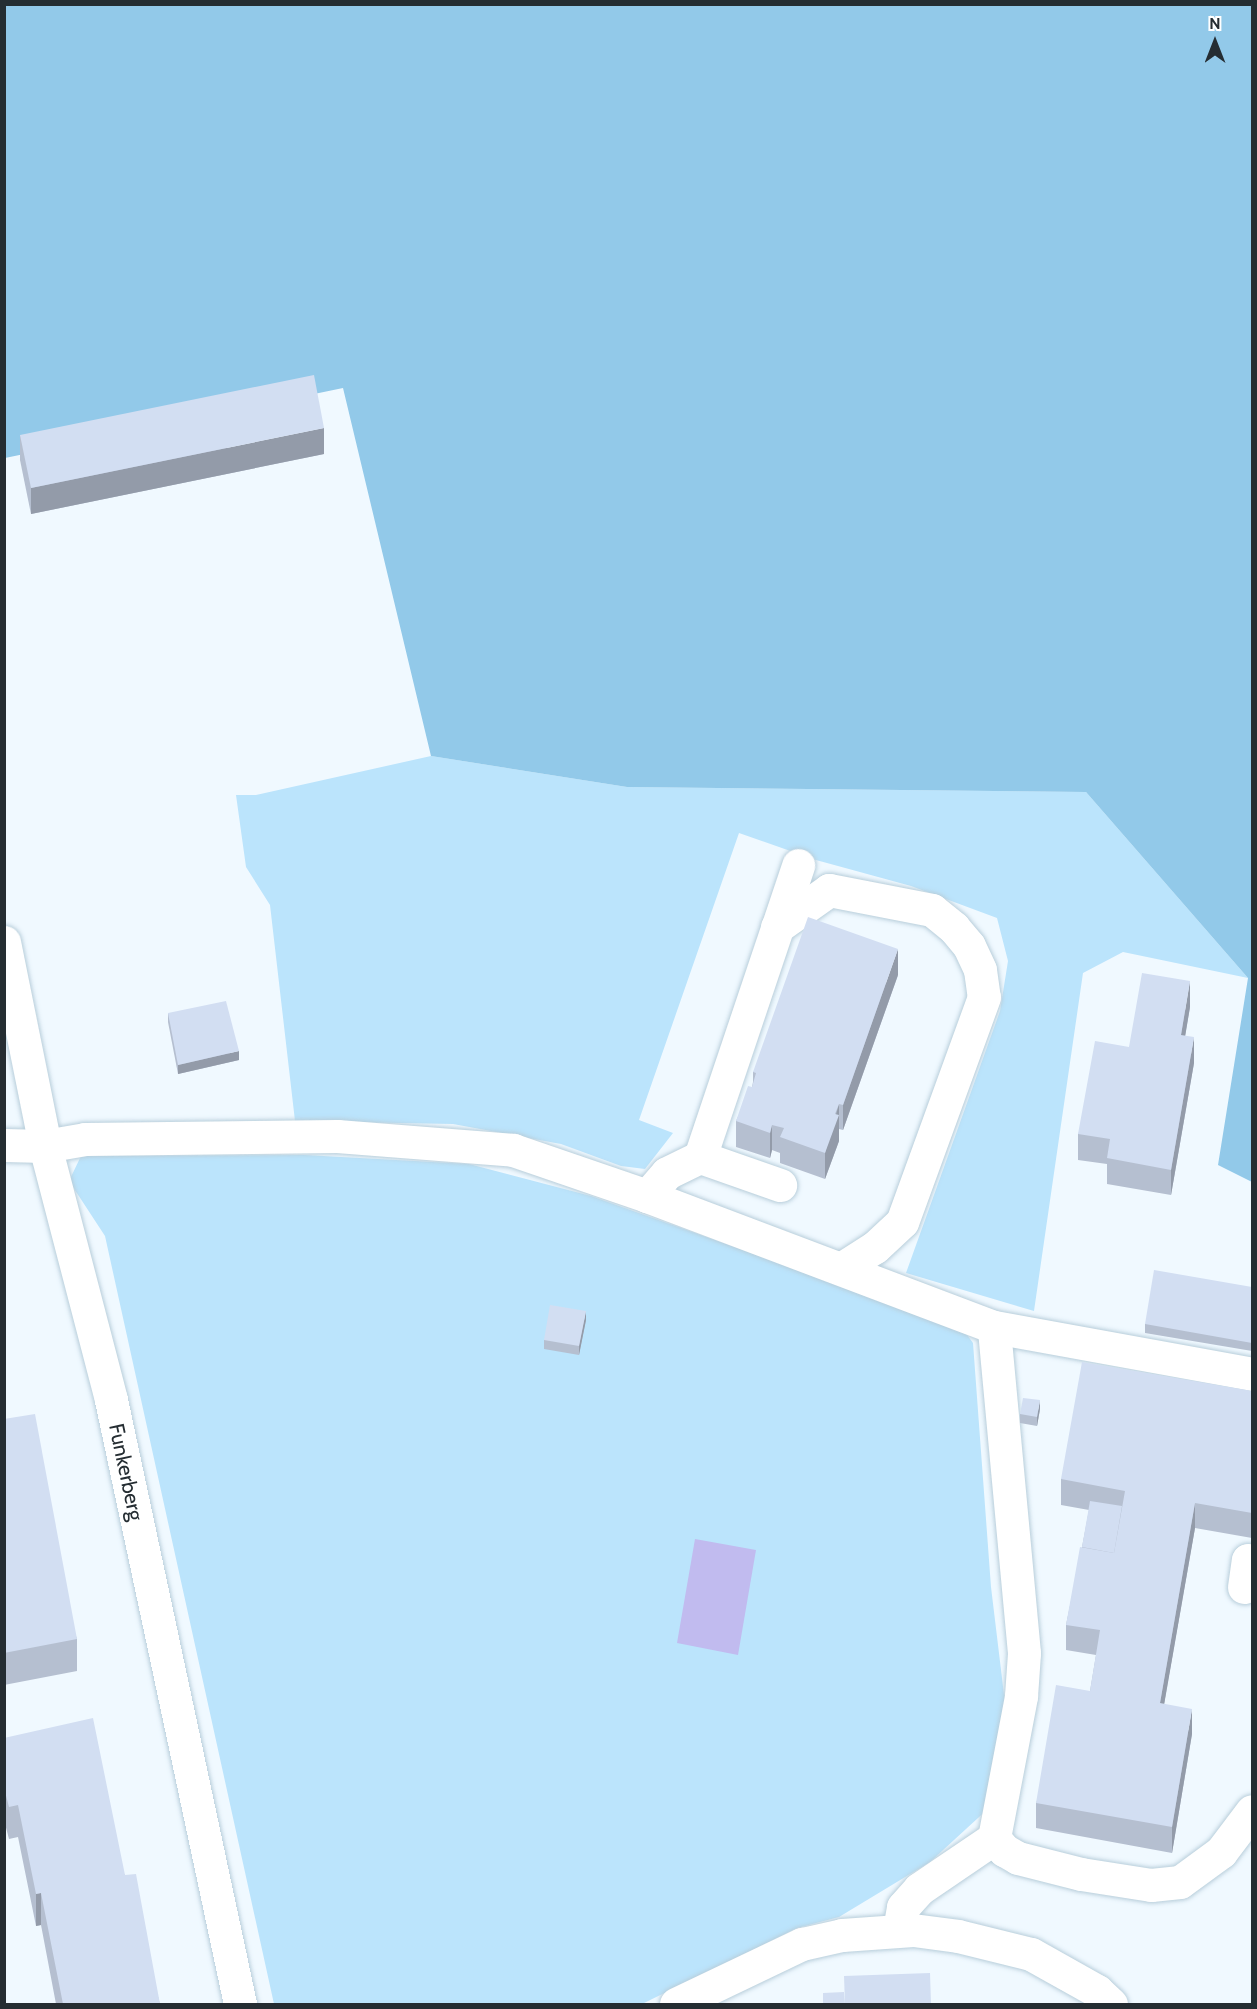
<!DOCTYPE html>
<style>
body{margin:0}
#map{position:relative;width:1257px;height:2009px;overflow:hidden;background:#f0f9ff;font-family:Cabin,sans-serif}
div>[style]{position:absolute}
.green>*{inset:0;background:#bbe4fc}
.forest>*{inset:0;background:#92c9e9}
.water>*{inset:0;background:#c1bbef}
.roads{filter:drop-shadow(0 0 2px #b8cedb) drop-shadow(0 0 2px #b8cedb)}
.minor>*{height:33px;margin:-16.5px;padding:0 16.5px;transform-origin:16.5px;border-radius:16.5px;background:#fff}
.wall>*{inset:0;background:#b5bfd0}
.shaded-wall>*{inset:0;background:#939ba9}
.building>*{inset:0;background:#d2def2}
span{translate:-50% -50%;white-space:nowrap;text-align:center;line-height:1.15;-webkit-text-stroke:6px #fff;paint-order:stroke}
.street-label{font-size:21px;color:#252d32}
.frame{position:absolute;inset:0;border:6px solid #252d32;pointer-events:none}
.north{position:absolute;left:1185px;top:12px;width:60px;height:60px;-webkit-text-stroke:4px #fff;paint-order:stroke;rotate:0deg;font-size:16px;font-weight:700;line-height:24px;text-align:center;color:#252d32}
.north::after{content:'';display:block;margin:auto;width:21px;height:27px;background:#252d32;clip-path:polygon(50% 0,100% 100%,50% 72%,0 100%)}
</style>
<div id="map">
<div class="green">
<i style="clip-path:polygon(431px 756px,627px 787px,1086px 792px,1248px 978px,1123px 952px,1083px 973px,1034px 1311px,906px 1273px,1000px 1011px,1008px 961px,997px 918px,911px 886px,816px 860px,739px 833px,639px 1120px,673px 1133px,645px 1169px,621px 1166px,561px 1144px,453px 1124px,295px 1121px,270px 905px,246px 867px,236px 795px,256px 795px)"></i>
<i style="clip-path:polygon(305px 1155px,469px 1164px,591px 1196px,962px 1328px,973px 1343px,991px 1587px,1005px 1703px,990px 1807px,930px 1862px,839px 1917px,797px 1928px,642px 2004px,274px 2004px,105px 1236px,69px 1181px,81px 1156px)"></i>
</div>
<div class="forest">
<i style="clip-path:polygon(5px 5px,1252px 5px,1252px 1182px,1218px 1165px,1248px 978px,1086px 792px,627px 787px,431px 756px,343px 388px,5px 458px)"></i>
</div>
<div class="water">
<i style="clip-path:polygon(695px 1539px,756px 1550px,738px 1655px,677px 1643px)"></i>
</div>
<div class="roads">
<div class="minor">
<i style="left:777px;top:927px;width:64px;rotate:-35.4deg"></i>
<i style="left:829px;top:890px;width:105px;rotate:11deg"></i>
<i style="left:932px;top:910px;width:28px;rotate:39deg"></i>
<i style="left:954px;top:928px;width:23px;rotate:50deg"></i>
<i style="left:969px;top:946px;width:26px;rotate:65deg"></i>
<i style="left:980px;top:970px;width:27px;rotate:82deg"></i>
<i style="left:984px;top:997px;width:239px;rotate:110deg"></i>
<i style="left:902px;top:1222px;width:37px;rotate:137deg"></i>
<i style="left:875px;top:1247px;width:40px;rotate:147.1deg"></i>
<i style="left:4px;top:942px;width:208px;rotate:78.6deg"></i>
<i style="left:45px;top:1146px;width:262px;rotate:75.4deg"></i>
<i style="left:111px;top:1400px;width:618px;rotate:77.94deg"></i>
<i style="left:4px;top:1145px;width:41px;rotate:1.4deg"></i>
<i style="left:45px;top:1146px;width:41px;rotate:-9.9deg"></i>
<i style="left:85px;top:1139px;width:252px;rotate:-0.7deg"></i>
<i style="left:337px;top:1136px;width:177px;rotate:4.5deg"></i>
<i style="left:513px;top:1150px;width:142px;rotate:18.9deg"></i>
<i style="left:647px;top:1196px;width:371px;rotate:20.7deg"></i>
<i style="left:994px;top:1327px;width:262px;rotate:10.3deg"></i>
<i style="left:700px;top:1157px;width:85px;rotate:19.3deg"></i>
<i style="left:647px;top:1196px;width:30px;rotate:-49deg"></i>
<i style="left:667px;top:1173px;width:37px;rotate:-26deg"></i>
<i style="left:700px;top:1157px;width:308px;rotate:-71.4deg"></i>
<i style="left:1244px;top:1587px;width:27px;rotate:-82deg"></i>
<i style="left:1248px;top:1560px;width:4px;rotate:14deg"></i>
<i style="left:994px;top:1838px;width:16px;rotate:50deg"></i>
<i style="left:1004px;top:1850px;width:16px;rotate:30deg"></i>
<i style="left:1018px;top:1858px;width:65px;rotate:14.3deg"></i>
<i style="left:1081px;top:1874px;width:71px;rotate:8.9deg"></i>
<i style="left:1151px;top:1885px;width:29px;rotate:-6deg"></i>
<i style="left:1180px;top:1882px;width:51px;rotate:-36.2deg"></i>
<i style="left:1221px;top:1852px;width:51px;rotate:-52.9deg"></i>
<i style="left:899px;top:1930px;width:23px;rotate:-80deg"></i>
<i style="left:903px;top:1907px;width:24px;rotate:-48deg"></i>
<i style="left:919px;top:1889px;width:91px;rotate:-34.2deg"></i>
<i style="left:994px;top:1838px;width:145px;rotate:-79.2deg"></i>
<i style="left:1021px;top:1696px;width:43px;rotate:-86deg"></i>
<i style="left:1024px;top:1653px;width:327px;rotate:-95.3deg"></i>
<i style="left:676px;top:2004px;width:140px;rotate:-25.5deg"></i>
<i style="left:802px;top:1944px;width:41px;rotate:-12.7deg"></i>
<i style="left:842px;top:1935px;width:71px;rotate:-4deg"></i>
<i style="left:913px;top:1930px;width:45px;rotate:7.6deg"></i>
<i style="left:958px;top:1936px;width:75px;rotate:13.9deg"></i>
<i style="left:1031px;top:1954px;width:76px;rotate:29.3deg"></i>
<i style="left:1097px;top:1991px;width:19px;rotate:43deg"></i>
</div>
</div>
<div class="wall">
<i style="clip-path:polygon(20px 435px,324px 454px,31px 514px,20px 460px)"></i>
<i style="clip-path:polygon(898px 975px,843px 1130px,839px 1129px,839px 1141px,825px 1179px,780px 1163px,780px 1153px,772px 1150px,770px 1158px,736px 1147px,736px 1121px,752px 1087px,753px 1082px,753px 1072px)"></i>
<i style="clip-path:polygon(1190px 1007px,1185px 1036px,1194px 1063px,1171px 1195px,1107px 1184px,1107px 1164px,1078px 1160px,1078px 1134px,1129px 1047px)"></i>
<i style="clip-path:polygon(168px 1013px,239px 1060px,178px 1074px,168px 1022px)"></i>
<i style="clip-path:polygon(1252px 1287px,1252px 1351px,1145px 1333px,1145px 1324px)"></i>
<i style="clip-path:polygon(586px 1320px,579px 1355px,544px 1349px,544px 1340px)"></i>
<i style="clip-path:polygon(1252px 1391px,1252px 1538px,1195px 1528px,1164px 1704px,1192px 1734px,1172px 1853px,1036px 1828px,1036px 1803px,1090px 1691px,1096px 1655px,1066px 1650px,1066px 1625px,1082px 1547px,1089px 1510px,1061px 1505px,1061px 1479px)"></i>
<i style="clip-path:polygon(1040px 1409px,1037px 1426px,1020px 1423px,1020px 1414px)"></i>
<i style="clip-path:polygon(4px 1419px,77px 1639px,77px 1671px,4px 1685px)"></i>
<i style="clip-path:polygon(4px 1738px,125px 1875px,160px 2004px,56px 2004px,41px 1925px,36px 1926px,18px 1837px,9px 1839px,4px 1820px)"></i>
</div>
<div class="shaded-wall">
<i style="clip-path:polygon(324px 428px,324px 454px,31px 514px,31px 488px)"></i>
<i style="clip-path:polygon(898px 949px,898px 975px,843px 1130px,843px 1105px)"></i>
<i style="clip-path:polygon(1190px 981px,1190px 1007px,1181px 1061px,1181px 1035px)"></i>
<i style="clip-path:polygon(1194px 1037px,1194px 1063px,1171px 1195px,1171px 1170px)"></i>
<i style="clip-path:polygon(239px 1051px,239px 1060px,178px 1074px,178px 1065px)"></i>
<i style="clip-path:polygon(839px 1104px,839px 1141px,825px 1179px,825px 1153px)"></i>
<i style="clip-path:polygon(772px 1125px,772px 1150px,770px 1158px,770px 1133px)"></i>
<i style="clip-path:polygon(586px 1311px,586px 1320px,579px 1355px,579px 1346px)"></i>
<i style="clip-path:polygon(1040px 1400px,1040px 1409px,1037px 1426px,1037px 1417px)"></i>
<i style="clip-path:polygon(1195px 1503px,1195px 1528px,1160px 1728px,1160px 1703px)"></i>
<i style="clip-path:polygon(1192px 1709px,1192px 1734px,1172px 1853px,1172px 1827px)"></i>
<i style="clip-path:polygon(41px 1893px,41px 1925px,36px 1926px,36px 1894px)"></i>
</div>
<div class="building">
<i style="clip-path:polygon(314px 375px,324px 428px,31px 488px,20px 435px)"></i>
<i style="clip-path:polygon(808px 917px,898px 949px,843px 1105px,839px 1104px,835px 1114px,839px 1115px,825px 1153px,780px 1137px,784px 1128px,772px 1125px,770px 1133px,736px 1121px,748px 1086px,752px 1087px,756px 1073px,753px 1072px)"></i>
<i style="clip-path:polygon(1142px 973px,1190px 981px,1181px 1035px,1194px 1037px,1171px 1170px,1107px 1158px,1110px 1139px,1078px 1134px,1095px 1041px,1129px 1047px)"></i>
<i style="clip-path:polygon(226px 1001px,239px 1051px,178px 1065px,168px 1013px)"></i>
<i style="clip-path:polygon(1154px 1270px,1252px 1287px,1252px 1343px,1145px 1324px)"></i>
<i style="clip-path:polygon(550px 1305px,586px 1311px,579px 1346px,544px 1340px)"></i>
<i style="clip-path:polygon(1082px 1362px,1252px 1391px,1252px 1513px,1195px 1503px,1160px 1703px,1192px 1709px,1172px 1827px,1036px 1803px,1056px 1685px,1090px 1691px,1100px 1630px,1066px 1625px,1080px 1547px,1114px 1553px,1125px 1491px,1061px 1479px)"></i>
<i style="clip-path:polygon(1023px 1398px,1040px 1400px,1037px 1417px,1020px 1414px)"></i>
<i style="clip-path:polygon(35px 1414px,77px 1639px,4px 1653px,4px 1419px)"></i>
<i style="clip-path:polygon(1090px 1501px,1122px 1506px,1114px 1553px,1082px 1547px)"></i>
<i style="clip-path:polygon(93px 1718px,125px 1875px,136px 1874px,160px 2004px,63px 2004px,41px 1893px,36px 1894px,18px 1805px,9px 1807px,4px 1788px,4px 1738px)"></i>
<i style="clip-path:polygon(930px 1973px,931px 2004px,845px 2004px,844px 1976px)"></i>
<i style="clip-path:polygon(844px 1992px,845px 2004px,823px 2004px,823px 1993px)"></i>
</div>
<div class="street-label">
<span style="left:126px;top:1472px;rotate:78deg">Funkerberg</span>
</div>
<div class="frame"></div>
<div class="north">N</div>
</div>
